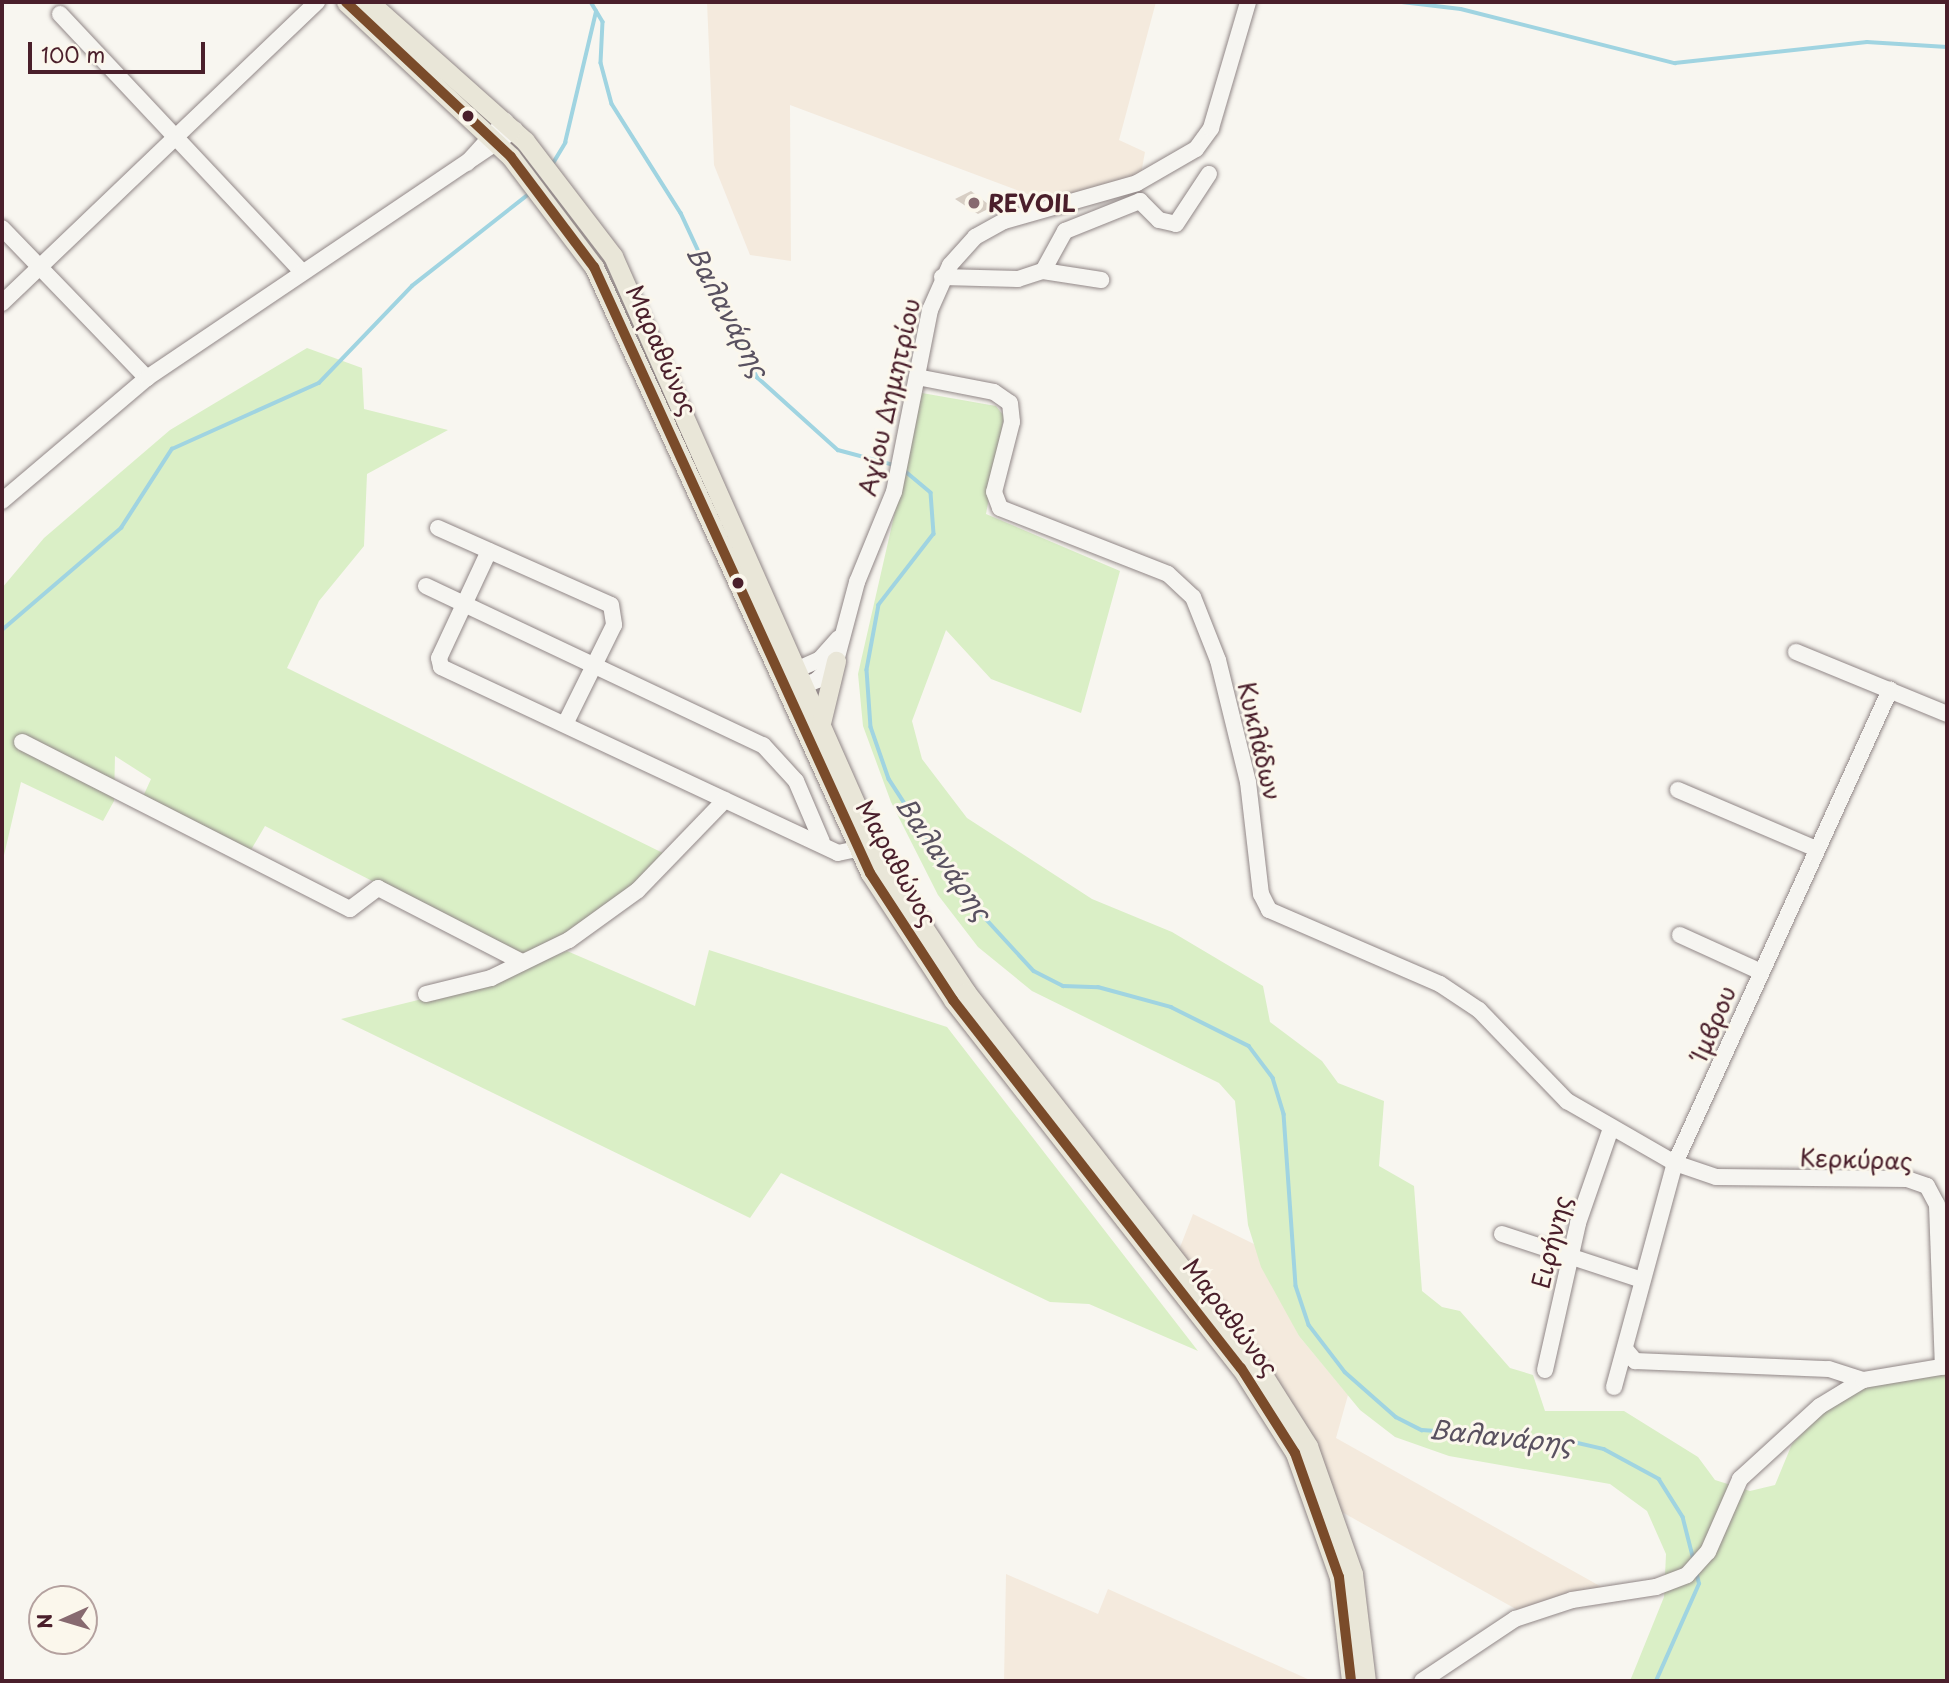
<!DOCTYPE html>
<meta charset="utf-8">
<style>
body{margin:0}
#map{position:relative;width:1949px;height:1683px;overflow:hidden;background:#f8f6f0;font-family:"Playpen Sans",sans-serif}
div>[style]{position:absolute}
.built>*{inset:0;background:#f4eadd}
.green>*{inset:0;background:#daefc6}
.stream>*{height:3.5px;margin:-1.75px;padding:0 1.75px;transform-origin:1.75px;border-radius:1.75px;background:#a0d4e1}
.building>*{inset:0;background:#d7cec4}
.roads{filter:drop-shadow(0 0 2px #918787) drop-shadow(0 0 2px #918787)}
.minor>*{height:16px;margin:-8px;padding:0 8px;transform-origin:8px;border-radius:8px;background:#f6f5f1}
.major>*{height:19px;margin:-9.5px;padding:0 9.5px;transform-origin:9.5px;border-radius:9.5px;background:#e9e6d8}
.bus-1>*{height:10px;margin:-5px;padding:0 5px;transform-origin:5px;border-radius:5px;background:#7a4b2a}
.dots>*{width:19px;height:19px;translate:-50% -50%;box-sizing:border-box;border:4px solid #fbf7ec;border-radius:50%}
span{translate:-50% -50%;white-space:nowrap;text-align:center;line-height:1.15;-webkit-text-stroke:6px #fbf7ec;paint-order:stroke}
.poi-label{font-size:24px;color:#4a1f2b;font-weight:700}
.left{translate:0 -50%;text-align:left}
.street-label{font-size:24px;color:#4a1f2b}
.water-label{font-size:26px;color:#595160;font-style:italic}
.frame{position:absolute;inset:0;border:4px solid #4a1f2b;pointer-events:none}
.north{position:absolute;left:28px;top:1585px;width:70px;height:70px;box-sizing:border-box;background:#fbf7ec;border:2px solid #b4a19f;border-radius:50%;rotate:266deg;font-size:19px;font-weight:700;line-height:28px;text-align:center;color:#4a1f2b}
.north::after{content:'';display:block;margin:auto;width:24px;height:32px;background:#876a70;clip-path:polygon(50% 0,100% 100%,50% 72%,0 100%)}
.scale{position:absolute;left:28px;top:42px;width:177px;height:32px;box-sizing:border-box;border:4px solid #4a1f2b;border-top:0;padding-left:9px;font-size:21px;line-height:24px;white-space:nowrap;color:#4a1f2b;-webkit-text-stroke:5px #fbf7ec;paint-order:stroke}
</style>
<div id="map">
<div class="built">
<i style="clip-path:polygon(707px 2px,1156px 2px,1119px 140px,1145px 152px,1141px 174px,1049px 202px,790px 105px,791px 261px,750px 255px,714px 165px)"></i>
<i style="clip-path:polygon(1193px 1214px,1254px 1244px,1299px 1336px,1348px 1395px,1336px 1438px,1607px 1590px,1523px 1613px,1340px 1511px,1177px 1255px)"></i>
<i style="clip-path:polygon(1006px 1574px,1098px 1614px,1108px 1589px,1312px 1681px,1004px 1681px)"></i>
</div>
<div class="green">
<i style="clip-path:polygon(307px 348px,362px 368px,364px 409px,448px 430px,367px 474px,364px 546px,319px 601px,287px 668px,667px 855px,600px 915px,522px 958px,265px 826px,248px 855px,141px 801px,151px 779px,115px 756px,114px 801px,103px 821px,21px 782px,2px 864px,2px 588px,44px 538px,170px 430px)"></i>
<i style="clip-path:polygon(922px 393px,996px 406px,1004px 416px,986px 514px,1120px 571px,1081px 713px,991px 679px,946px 630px,912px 721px,922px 759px,967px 818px,1092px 899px,1172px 932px,1263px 986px,1270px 1022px,1322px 1061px,1338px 1083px,1384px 1101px,1379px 1166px,1414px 1186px,1422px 1291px,1442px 1307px,1460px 1311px,1510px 1368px,1533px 1375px,1545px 1411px,1624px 1411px,1698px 1457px,1715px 1480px,1750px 1491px,1775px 1485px,1792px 1444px,1821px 1414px,1859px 1389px,1947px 1371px,1947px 1681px,1630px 1681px,1664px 1597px,1666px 1554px,1647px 1511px,1610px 1484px,1449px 1456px,1395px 1437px,1360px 1410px,1299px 1336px,1261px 1267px,1248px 1225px,1235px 1101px,1219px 1083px,1032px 991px,978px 947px,938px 895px,891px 802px,863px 726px,858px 674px)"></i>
<i style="clip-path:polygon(709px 950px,947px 1027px,1198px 1351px,1089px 1304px,1050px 1302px,781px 1173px,750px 1218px,341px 1019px,483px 984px,567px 951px,695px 1006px)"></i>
</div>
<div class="stream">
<i style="left:591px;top:2px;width:23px;rotate:59deg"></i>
<i style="left:603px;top:22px;width:41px;rotate:92.8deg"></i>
<i style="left:601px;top:63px;width:42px;rotate:75deg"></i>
<i style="left:612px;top:104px;width:129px;rotate:57.7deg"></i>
<i style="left:681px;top:213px;width:181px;rotate:65.1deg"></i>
<i style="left:757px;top:377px;width:109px;rotate:42deg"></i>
<i style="left:838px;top:450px;width:58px;rotate:15deg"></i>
<i style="left:1402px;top:2px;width:59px;rotate:6.8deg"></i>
<i style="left:1461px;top:9px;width:221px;rotate:14.2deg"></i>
<i style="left:1675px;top:63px;width:193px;rotate:-6.2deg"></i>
<i style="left:1867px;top:42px;width:80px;rotate:3.6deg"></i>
<i style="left:552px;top:165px;width:26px;rotate:-59deg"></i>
<i style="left:565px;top:143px;width:135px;rotate:-76.7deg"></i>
<i style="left:904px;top:470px;width:35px;rotate:40deg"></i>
<i style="left:931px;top:493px;width:41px;rotate:85.8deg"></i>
<i style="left:934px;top:534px;width:90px;rotate:127.8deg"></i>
<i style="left:879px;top:605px;width:66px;rotate:100.5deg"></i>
<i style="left:867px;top:670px;width:57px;rotate:86deg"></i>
<i style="left:871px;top:727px;width:55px;rotate:70.9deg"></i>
<i style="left:889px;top:779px;width:138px;rotate:57.1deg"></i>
<i style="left:964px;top:895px;width:103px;rotate:47.4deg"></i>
<i style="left:1034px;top:971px;width:33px;rotate:27deg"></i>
<i style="left:1063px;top:986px;width:35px;rotate:2deg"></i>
<i style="left:1098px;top:987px;width:76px;rotate:15.3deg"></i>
<i style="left:1171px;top:1007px;width:87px;rotate:26.6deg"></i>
<i style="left:1249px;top:1046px;width:40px;rotate:53deg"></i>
<i style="left:1273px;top:1078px;width:38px;rotate:73deg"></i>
<i style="left:1284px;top:1114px;width:172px;rotate:86deg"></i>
<i style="left:1296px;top:1286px;width:41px;rotate:71.6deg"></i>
<i style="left:1309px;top:1325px;width:59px;rotate:52.5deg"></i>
<i style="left:1345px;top:1372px;width:68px;rotate:41.4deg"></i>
<i style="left:1396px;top:1417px;width:29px;rotate:27deg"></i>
<i style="left:1422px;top:1430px;width:143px;rotate:4deg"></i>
<i style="left:1565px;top:1440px;width:40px;rotate:13deg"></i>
<i style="left:1604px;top:1449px;width:63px;rotate:28.6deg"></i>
<i style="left:1659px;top:1479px;width:45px;rotate:57.7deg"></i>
<i style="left:1683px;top:1517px;width:44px;rotate:75.7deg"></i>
<i style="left:2px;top:630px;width:157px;rotate:-40.6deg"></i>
<i style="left:121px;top:528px;width:94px;rotate:-57.2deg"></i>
<i style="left:172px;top:449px;width:161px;rotate:-24.2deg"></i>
<i style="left:319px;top:383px;width:134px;rotate:-46.2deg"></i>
<i style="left:412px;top:286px;width:150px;rotate:-38.2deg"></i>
<i style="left:1656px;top:1681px;width:106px;rotate:-66.1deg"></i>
<i style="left:1699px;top:1584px;width:13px;rotate:-103deg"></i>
</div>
<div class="building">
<i style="clip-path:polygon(971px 191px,992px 207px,978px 214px,955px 199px)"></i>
</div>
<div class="roads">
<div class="minor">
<i style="left:60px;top:14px;width:352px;rotate:46.8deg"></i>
<i style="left:467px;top:163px;width:57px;rotate:-47.9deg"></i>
<i style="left:2px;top:228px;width:209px;rotate:46deg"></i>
<i style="left:1043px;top:271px;width:59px;rotate:8.8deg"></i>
<i style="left:942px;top:277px;width:76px;rotate:1.5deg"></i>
<i style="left:1018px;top:279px;width:26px;rotate:-18deg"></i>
<i style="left:1043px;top:271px;width:46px;rotate:-61.2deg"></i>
<i style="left:1065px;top:231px;width:81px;rotate:-21.8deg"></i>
<i style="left:1140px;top:201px;width:27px;rotate:45deg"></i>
<i style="left:1159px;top:220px;width:17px;rotate:13deg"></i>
<i style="left:1176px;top:224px;width:60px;rotate:-56.6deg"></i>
<i style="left:2px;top:303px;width:436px;rotate:-43.7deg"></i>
<i style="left:917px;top:377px;width:78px;rotate:11deg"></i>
<i style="left:994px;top:392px;width:19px;rotate:35deg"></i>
<i style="left:1010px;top:403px;width:19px;rotate:84deg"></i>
<i style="left:1012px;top:422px;width:72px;rotate:104.4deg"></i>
<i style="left:994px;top:492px;width:17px;rotate:69deg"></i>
<i style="left:1000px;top:508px;width:180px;rotate:21.4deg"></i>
<i style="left:1168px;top:574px;width:34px;rotate:43deg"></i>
<i style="left:1193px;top:597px;width:68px;rotate:68.4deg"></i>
<i style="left:1218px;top:660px;width:126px;rotate:76.2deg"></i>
<i style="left:1248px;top:782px;width:113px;rotate:83.4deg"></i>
<i style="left:1261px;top:894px;width:18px;rotate:63deg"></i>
<i style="left:1269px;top:910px;width:186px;rotate:23.4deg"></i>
<i style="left:1440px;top:984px;width:47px;rotate:33.7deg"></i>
<i style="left:1479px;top:1010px;width:127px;rotate:46deg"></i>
<i style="left:1567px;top:1101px;width:125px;rotate:29.9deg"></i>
<i style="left:1675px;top:1163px;width:43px;rotate:18.9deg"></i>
<i style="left:1716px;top:1177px;width:191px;rotate:0.6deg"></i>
<i style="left:1907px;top:1179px;width:21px;rotate:19deg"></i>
<i style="left:1927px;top:1186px;width:21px;rotate:62deg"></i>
<i style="left:1937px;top:1205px;width:162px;rotate:87.9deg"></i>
<i style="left:2px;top:501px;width:190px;rotate:-40.3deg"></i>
<i style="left:147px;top:378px;width:444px;rotate:-34deg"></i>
<i style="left:438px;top:528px;width:189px;rotate:24deg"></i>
<i style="left:611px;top:605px;width:20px;rotate:81deg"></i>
<i style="left:614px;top:625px;width:110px;rotate:116.3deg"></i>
<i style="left:489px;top:551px;width:118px;rotate:115deg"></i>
<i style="left:439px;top:658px;width:9px;rotate:77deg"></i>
<i style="left:441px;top:667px;width:438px;rotate:25.1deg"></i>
<i style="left:838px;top:853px;width:19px;rotate:-12deg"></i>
<i style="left:426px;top:586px;width:373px;rotate:25.3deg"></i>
<i style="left:763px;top:745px;width:49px;rotate:47.5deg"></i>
<i style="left:796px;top:781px;width:66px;rotate:66.9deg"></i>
<i style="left:1796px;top:652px;width:163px;rotate:22.3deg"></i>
<i style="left:787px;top:674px;width:36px;rotate:-24deg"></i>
<i style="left:820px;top:659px;width:28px;rotate:-48deg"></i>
<i style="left:794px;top:690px;width:25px;rotate:-23deg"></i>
<i style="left:817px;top:680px;width:27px;rotate:-45deg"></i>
<i style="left:836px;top:661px;width:82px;rotate:-75.1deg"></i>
<i style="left:857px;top:582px;width:97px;rotate:-67.7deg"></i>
<i style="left:894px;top:492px;width:186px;rotate:-78.8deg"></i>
<i style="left:930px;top:310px;width:49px;rotate:-66deg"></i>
<i style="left:950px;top:265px;width:38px;rotate:-48deg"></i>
<i style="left:975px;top:237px;width:33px;rotate:-29deg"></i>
<i style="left:1004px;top:221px;width:138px;rotate:-15.9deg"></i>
<i style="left:1137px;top:183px;width:68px;rotate:-30deg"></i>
<i style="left:1196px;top:149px;width:26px;rotate:-54deg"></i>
<i style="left:1211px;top:128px;width:131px;rotate:-73.6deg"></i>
<i style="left:22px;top:742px;width:368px;rotate:27deg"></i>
<i style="left:350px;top:909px;width:35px;rotate:-37deg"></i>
<i style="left:378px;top:888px;width:162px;rotate:27.2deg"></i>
<i style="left:1678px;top:790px;width:150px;rotate:23.1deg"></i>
<i style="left:1680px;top:935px;width:87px;rotate:24.5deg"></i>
<i style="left:426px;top:994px;width:67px;rotate:-13.8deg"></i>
<i style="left:491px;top:978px;width:87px;rotate:-26deg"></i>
<i style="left:569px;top:940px;width:85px;rotate:-35.9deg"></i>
<i style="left:638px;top:890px;width:125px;rotate:-46deg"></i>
<i style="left:1502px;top:1234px;width:147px;rotate:18.2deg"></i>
<i style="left:1625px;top:1349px;width:16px;rotate:50deg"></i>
<i style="left:1635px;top:1361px;width:194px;rotate:2.4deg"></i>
<i style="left:1829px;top:1369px;width:36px;rotate:18deg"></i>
<i style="left:1545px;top:1370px;width:151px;rotate:-77.3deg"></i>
<i style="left:1578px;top:1223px;width:101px;rotate:-70.8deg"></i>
<i style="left:1614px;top:1387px;width:232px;rotate:-74.8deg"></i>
<i style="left:1675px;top:1163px;width:520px;rotate:-65.56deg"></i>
<i style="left:1422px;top:1681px;width:112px;rotate:-33.7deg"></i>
<i style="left:1515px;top:1619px;width:60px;rotate:-18.4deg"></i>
<i style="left:1572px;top:1600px;width:85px;rotate:-8.8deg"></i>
<i style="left:1656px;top:1587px;width:33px;rotate:-21deg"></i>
<i style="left:1687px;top:1575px;width:31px;rotate:-48deg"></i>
<i style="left:1708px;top:1552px;width:80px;rotate:-66.3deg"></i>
<i style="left:1740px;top:1479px;width:108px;rotate:-42.4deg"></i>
<i style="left:1820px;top:1406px;width:50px;rotate:-31.2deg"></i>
<i style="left:1863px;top:1380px;width:85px;rotate:-9.5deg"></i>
</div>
<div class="major">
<i style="left:346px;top:2px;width:226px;rotate:43.2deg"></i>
<i style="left:511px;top:157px;width:138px;rotate:53deg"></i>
<i style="left:594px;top:267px;width:666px;rotate:65.51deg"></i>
<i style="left:870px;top:873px;width:152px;rotate:56.8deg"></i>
<i style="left:953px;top:1000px;width:467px;rotate:52deg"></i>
<i style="left:1241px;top:1368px;width:101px;rotate:57.6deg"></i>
<i style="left:1295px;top:1453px;width:132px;rotate:70.5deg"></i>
<i style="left:1339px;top:1577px;width:105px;rotate:83.4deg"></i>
<i style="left:369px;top:2px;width:209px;rotate:41.7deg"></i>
<i style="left:525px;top:141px;width:145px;rotate:52.6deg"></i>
<i style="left:613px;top:256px;width:667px;rotate:66.12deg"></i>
<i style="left:883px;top:866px;width:151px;rotate:56.6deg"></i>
<i style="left:966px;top:992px;width:466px;rotate:52deg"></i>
<i style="left:1253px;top:1359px;width:103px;rotate:57.7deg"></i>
<i style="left:1308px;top:1446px;width:136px;rotate:70.6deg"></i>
<i style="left:1353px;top:1574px;width:108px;rotate:83.1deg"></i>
<i style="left:821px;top:723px;width:64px;rotate:-76.4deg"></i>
</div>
</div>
<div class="bus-1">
<i style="left:346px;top:2px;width:226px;rotate:43.2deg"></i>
<i style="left:511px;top:157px;width:138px;rotate:53deg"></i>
<i style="left:594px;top:267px;width:666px;rotate:65.51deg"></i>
<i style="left:870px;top:873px;width:152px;rotate:56.8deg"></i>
<i style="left:953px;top:1000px;width:467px;rotate:52deg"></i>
<i style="left:1241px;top:1368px;width:101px;rotate:57.6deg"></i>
<i style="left:1295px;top:1453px;width:132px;rotate:70.5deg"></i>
<i style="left:1339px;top:1577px;width:105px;rotate:83.4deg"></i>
</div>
<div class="dots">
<i style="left:468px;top:116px;background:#4a1f2b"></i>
<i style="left:974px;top:203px;background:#876a70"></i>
<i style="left:738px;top:583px;background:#4a1f2b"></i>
</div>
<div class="poi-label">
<span class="left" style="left:988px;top:203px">REVOIL</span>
</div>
<div class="street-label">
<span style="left:662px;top:350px;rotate:66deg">Μαραθώνος</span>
<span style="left:889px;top:397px;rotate:-77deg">Αγίου Δημητρίου</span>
<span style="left:1260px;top:741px;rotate:77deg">Κυκλάδων</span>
<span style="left:897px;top:863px;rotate:61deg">Μαραθώνος</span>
<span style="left:1713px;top:1023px;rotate:-67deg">Ίμβρου</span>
<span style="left:1856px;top:1159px;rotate:2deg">Κερκύρας</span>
<span style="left:1551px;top:1242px;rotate:-76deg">Ειρήνης</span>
<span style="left:1231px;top:1317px;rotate:53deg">Μαραθώνος</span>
</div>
<div class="water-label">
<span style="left:728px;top:311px;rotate:62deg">Βαλανάρης</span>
<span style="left:944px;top:858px;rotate:55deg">Βαλανάρης</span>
<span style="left:1501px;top:1436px;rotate:6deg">Βαλανάρης</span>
</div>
<div class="frame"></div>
<div class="north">N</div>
<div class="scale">100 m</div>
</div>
